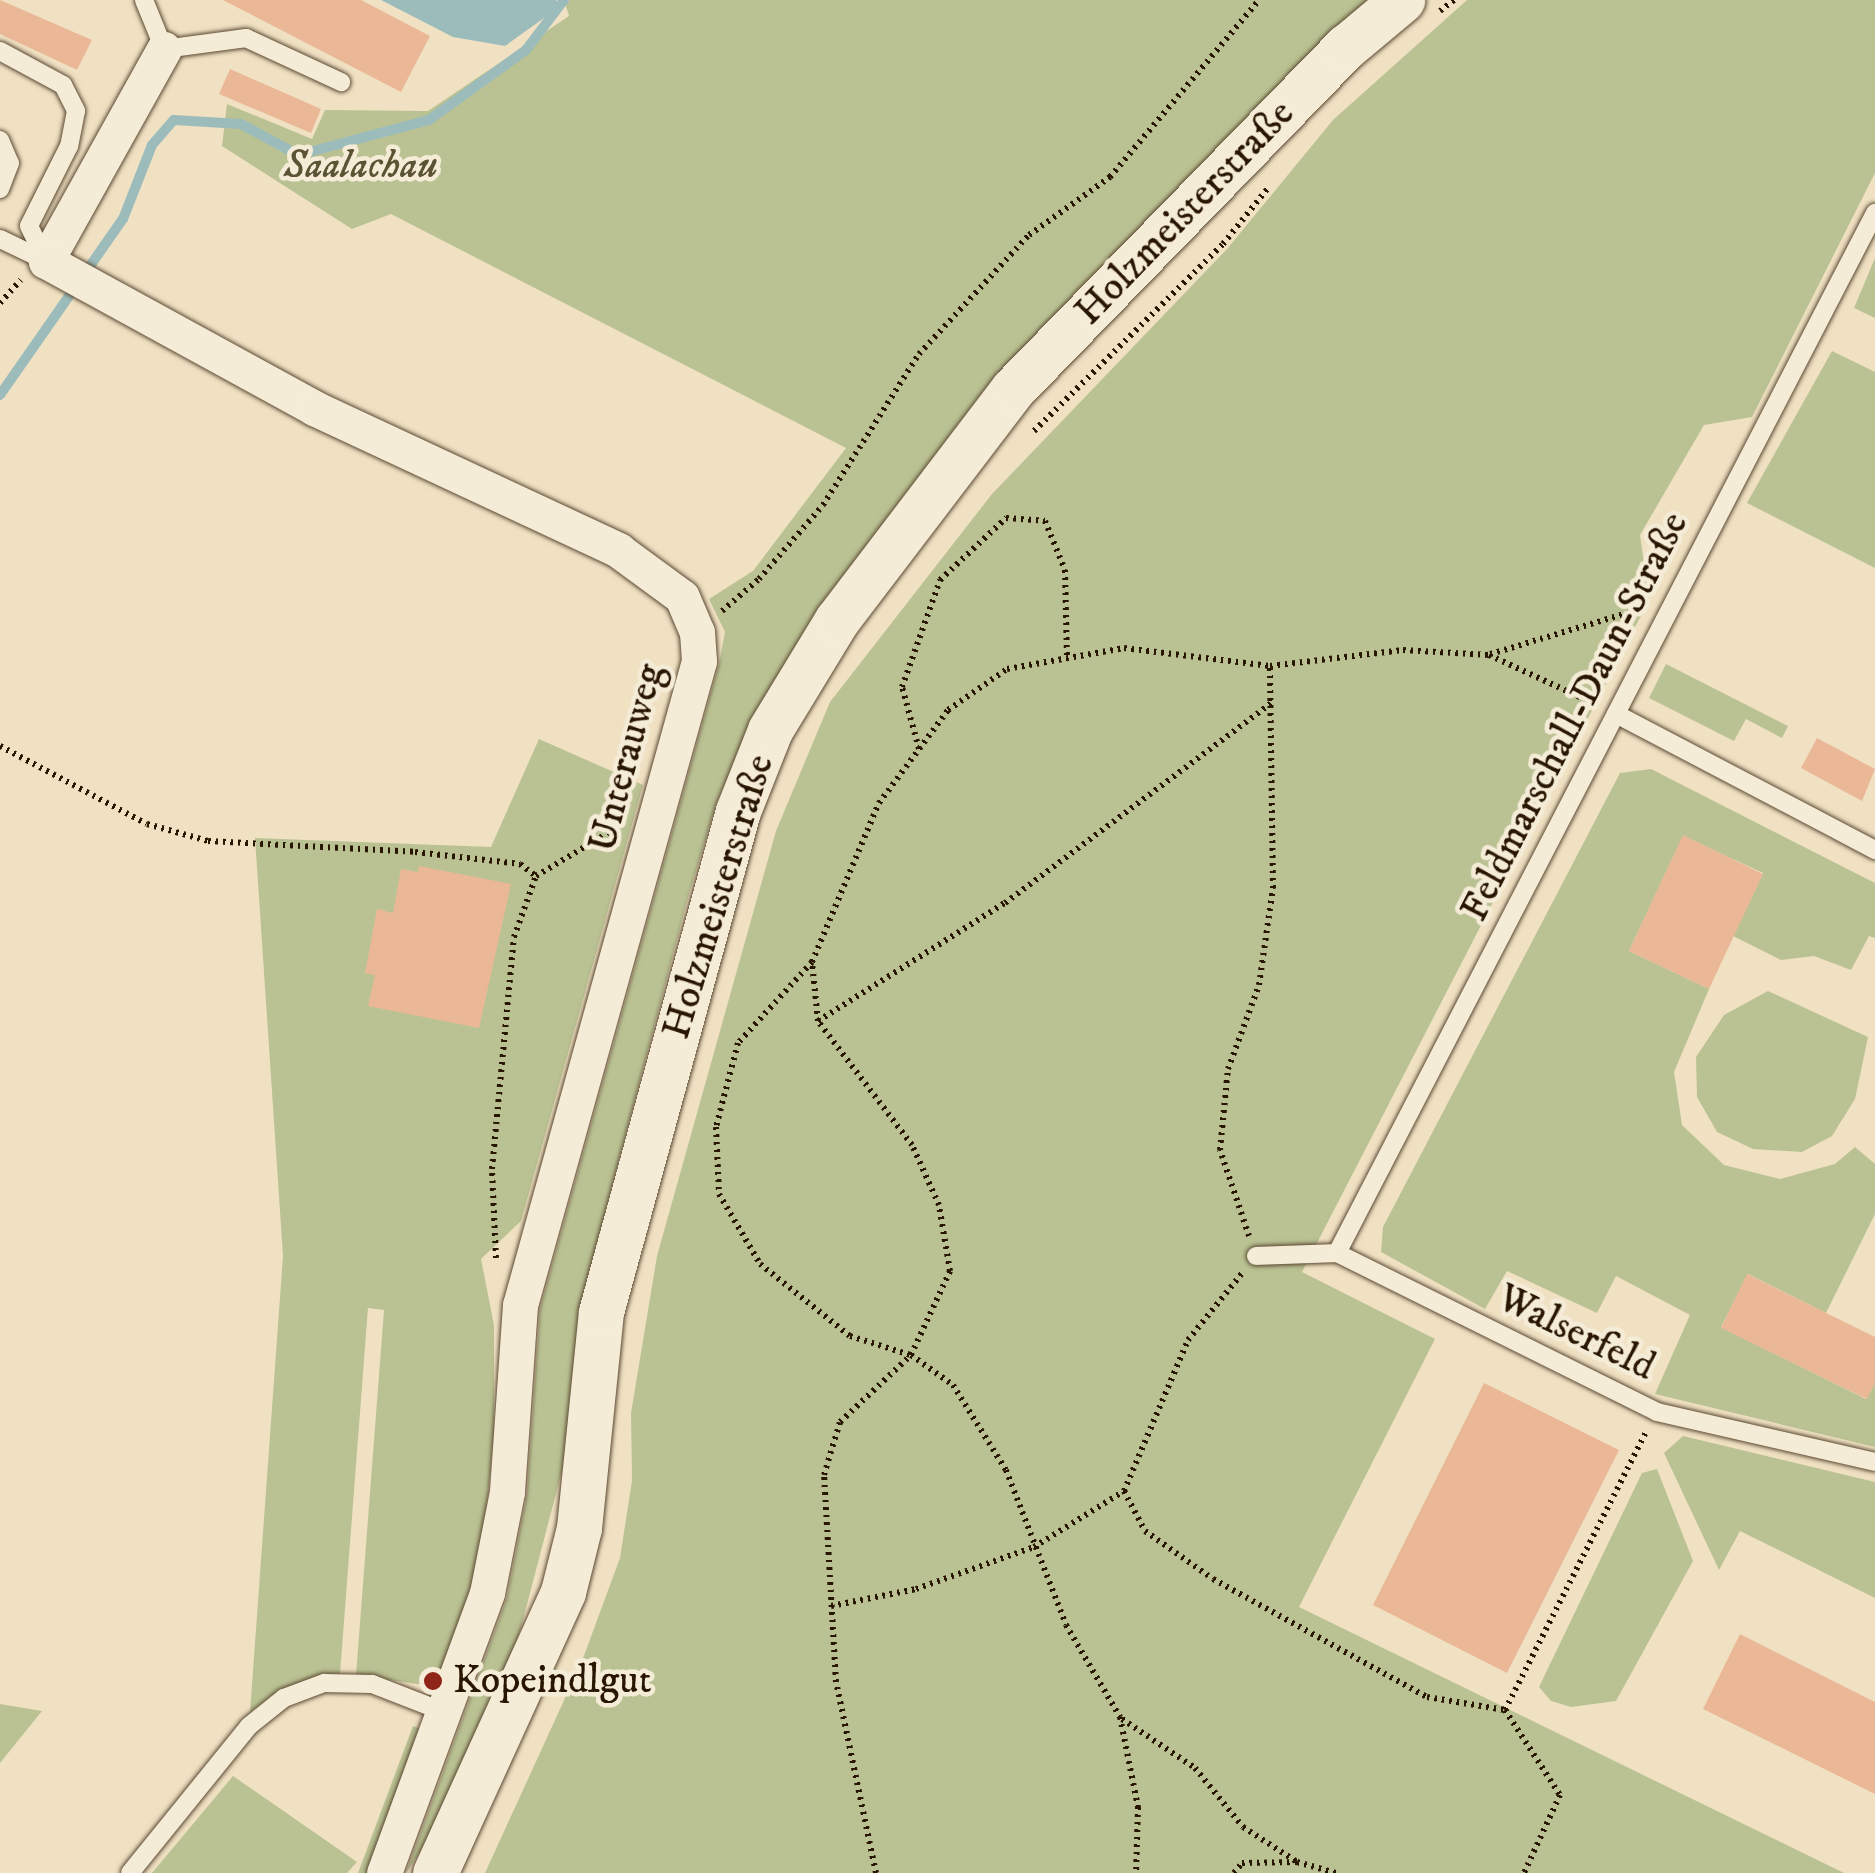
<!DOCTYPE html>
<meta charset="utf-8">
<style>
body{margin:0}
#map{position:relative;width:1875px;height:1873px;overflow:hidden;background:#f0e1c3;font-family:"IM FELL DW Pica",serif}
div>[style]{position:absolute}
.green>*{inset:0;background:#bac293}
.water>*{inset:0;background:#9cbcbb}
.stream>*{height:10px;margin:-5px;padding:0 5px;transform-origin:5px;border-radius:5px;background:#9cbcbb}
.building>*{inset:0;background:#eab897}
.path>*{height:6px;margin-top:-3px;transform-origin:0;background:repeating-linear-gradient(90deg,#291601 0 2.5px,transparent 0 7.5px)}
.roads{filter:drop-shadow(0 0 2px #5b4932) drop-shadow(0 0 2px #5b4932)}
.service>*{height:18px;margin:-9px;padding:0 9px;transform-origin:9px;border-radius:9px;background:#f5ecd8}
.minor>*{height:35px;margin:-17.5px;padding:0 17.5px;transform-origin:17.5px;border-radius:17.5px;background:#f5ecd8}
.tertiary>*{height:45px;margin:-22.5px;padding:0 22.5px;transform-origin:22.5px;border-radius:22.5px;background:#f5ecd8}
.dots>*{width:28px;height:28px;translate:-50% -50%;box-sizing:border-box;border:5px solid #f5ecd8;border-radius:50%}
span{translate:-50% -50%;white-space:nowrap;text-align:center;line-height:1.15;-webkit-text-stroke:9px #f5ecd8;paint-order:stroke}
.park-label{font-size:40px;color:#5c5234;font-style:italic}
.street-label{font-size:40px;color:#291601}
.poi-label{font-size:40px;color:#291601}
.left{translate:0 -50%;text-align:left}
</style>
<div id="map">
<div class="green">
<i style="clip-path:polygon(564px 0,1368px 0,752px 721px,716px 804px,689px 894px,583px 1296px,563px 1467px,519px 1635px,437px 1826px,406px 1873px,507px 1598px,527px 1494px,540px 1309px,719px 664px,725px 632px,709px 599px,753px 571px,846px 448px,391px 214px,352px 229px,222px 146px,227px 104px,312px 139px,325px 110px,428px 111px,569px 16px)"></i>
<i style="clip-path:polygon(1467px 0,1875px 0,1875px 173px,1752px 417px,1704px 425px,1640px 535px,1649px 600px,1302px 1272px,1435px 1339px,1299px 1607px,1844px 1873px,485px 1873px,582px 1661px,620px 1558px,632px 1481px,631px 1413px,657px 1256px,776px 831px,830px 702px,992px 494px,1227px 249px,1333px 120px)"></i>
<i style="clip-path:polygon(1875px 258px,1875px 318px,1854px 308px)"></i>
<i style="clip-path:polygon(1832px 351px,1875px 372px,1875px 568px,1747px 503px)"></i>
<i style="clip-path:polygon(1666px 664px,1788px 726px,1782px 738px,1746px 719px,1734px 741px,1649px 698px)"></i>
<i style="clip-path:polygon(539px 739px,643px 785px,521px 1221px,481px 1259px,494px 1325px,494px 1432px,483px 1547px,444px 1688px,356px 1675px,384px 1310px,368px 1308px,340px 1674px,280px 1690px,250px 1712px,283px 1256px,255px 838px,491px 847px)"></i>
<i style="clip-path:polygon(1651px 769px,1875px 883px,1875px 938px,1869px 936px,1851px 970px,1814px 956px,1781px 960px,1733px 936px,1763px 873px,1683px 836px,1629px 951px,1709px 989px,1674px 1072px,1682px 1125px,1724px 1165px,1780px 1179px,1835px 1164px,1855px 1147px,1875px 1164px,1875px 1214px,1826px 1313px,1748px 1274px,1721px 1327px,1866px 1399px,1875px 1383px,1875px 1447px,1655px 1394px,1690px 1315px,1616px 1276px,1597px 1313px,1507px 1271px,1485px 1309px,1381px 1252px,1383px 1227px,1620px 773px)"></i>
<i style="clip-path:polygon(1768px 991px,1868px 1037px,1855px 1099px,1832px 1136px,1802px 1152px,1753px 1149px,1717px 1132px,1697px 1097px,1696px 1057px,1724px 1015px)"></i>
<i style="clip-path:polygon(1683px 1436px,1875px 1482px,1875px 1598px,1740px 1531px,1719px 1570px,1664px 1453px)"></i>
<i style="clip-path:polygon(1657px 1469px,1693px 1561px,1616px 1701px,1571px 1707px,1551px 1701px,1539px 1687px,1642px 1473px)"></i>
<i style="clip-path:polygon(0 1704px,42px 1711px,0 1763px)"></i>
<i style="clip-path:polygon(413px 1726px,428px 1731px,374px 1873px,358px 1873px)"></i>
<i style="clip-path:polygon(233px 1776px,357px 1862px,347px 1873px,152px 1873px)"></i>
</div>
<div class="water">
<i style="clip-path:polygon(381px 0,556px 0,558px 8px,505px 46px,453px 37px)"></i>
</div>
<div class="stream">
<i style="left:0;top:395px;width:215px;rotate:-55.1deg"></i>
<i style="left:123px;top:219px;width:79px;rotate:-68.6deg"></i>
<i style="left:152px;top:145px;width:33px;rotate:-49deg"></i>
<i style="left:174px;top:120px;width:67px;rotate:3.4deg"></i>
<i style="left:241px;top:124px;width:65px;rotate:28.5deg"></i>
<i style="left:298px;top:155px;width:136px;rotate:-15deg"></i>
<i style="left:429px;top:120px;width:120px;rotate:-35.8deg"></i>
<i style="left:526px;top:50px;width:63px;rotate:-52.8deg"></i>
</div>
<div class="building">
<i style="clip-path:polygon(0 0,92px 40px,77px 70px,0 34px)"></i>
<i style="clip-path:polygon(223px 0,361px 0,430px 36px,401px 92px)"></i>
<i style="clip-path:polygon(230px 69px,321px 109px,311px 133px,219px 94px)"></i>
<i style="clip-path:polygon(1817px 738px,1875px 769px,1862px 801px,1801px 768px)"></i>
<i style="clip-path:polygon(1683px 835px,1763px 874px,1709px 989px,1629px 951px)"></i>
<i style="clip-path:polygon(419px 866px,511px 884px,479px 1028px,368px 1006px,375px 975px,365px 973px,377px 909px,393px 913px,401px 869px,418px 872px)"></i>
<i style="clip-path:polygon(1747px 1274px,1875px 1337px,1875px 1383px,1867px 1399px,1721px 1328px)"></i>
<i style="clip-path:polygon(1484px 1383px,1619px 1450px,1507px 1673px,1373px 1605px)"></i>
<i style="clip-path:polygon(1740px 1634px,1875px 1702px,1875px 1794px,1703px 1709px)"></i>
</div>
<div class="path">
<i style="left:1440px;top:11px;width:18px;rotate:-38deg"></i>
<i style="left:0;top:303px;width:31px;rotate:-48deg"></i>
<i style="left:1034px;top:431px;width:266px;rotate:-44.7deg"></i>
<i style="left:1223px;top:244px;width:72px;rotate:-51.2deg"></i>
<i style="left:722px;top:611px;width:49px;rotate:-40.9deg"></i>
<i style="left:759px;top:579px;width:98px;rotate:-49.1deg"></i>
<i style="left:823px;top:505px;width:179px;rotate:-57.6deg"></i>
<i style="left:919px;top:354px;width:162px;rotate:-47.3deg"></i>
<i style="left:1029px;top:235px;width:100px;rotate:-35.6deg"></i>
<i style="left:1110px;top:177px;width:231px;rotate:-49.9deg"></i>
<i style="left:1490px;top:654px;width:158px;rotate:-16.6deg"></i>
<i style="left:0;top:746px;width:166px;rotate:28deg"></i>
<i style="left:147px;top:824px;width:63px;rotate:15.6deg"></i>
<i style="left:208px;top:841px;width:207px;rotate:3deg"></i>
<i style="left:415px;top:852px;width:106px;rotate:6.5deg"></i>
<i style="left:520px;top:864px;width:20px;rotate:37deg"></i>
<i style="left:919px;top:749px;width:64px;rotate:-105.3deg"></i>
<i style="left:902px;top:687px;width:114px;rotate:-70.4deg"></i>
<i style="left:940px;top:580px;width:91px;rotate:-43.2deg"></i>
<i style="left:1006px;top:518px;width:39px;rotate:4deg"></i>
<i style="left:1045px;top:521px;width:53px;rotate:67.8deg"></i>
<i style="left:1065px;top:570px;width:89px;rotate:88.7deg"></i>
<i style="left:812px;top:962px;width:110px;rotate:132.4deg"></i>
<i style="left:738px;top:1043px;width:87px;rotate:104.7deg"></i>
<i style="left:716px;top:1127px;width:67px;rotate:87.4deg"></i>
<i style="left:719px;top:1194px;width:81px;rotate:59.6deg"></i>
<i style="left:760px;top:1264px;width:115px;rotate:38.7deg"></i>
<i style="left:850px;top:1336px;width:64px;rotate:17.3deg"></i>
<i style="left:911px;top:1355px;width:52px;rotate:35.5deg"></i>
<i style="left:953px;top:1385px;width:100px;rotate:58.1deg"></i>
<i style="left:1006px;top:1470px;width:166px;rotate:68.8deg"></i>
<i style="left:1066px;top:1625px;width:107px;rotate:59.6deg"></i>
<i style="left:1120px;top:1717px;width:92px;rotate:78.7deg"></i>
<i style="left:1138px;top:1807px;width:66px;rotate:91.7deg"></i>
<i style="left:818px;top:1021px;width:221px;rotate:-32.3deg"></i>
<i style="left:1005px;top:903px;width:333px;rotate:-36.9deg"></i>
<i style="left:1249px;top:1236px;width:91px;rotate:-108.6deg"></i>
<i style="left:1220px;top:1150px;width:81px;rotate:-84.4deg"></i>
<i style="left:1228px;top:1069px;width:90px;rotate:-69.7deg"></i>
<i style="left:1259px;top:985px;width:98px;rotate:-81.8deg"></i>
<i style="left:1273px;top:888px;width:222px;rotate:-90.8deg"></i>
<i style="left:496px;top:1258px;width:89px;rotate:-92.6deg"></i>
<i style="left:492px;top:1169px;width:233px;rotate:-84.6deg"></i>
<i style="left:514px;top:937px;width:65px;rotate:-70.2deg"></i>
<i style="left:536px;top:876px;width:96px;rotate:-30.9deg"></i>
<i style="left:1124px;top:1491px;width:45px;rotate:62.3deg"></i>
<i style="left:1145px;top:1531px;width:83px;rotate:35.2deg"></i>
<i style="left:1213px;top:1579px;width:244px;rotate:28.9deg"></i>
<i style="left:1427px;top:1697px;width:79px;rotate:9.5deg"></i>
<i style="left:1505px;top:1710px;width:312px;rotate:-63.1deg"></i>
<i style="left:831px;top:1606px;width:87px;rotate:-11.3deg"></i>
<i style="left:916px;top:1589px;width:125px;rotate:-19.6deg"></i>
<i style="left:1034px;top:1547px;width:106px;rotate:-31.9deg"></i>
<i style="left:1124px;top:1491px;width:164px;rotate:-67deg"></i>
<i style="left:1188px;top:1340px;width:87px;rotate:-51deg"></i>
<i style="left:1505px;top:1710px;width:101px;rotate:57.1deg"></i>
<i style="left:1560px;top:1795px;width:86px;rotate:114.8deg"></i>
<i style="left:1122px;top:1719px;width:88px;rotate:33.9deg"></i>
<i style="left:1195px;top:1768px;width:76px;rotate:50.9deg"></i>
<i style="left:1243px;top:1827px;width:64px;rotate:32.9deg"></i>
<i style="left:876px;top:1873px;width:195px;rotate:-101.8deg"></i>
<i style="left:836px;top:1682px;width:207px;rotate:-93.3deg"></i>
<i style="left:824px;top:1475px;width:55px;rotate:-73.2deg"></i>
<i style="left:840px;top:1422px;width:98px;rotate:-43.3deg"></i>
<i style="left:911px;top:1355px;width:93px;rotate:-65.1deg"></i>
<i style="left:950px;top:1271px;width:67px;rotate:-99.5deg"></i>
<i style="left:939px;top:1205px;width:66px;rotate:-114.2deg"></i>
<i style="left:912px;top:1145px;width:156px;rotate:-127.2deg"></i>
<i style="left:818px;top:1021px;width:59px;rotate:-95.8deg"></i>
<i style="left:812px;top:962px;width:173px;rotate:-67.2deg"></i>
<i style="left:879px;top:803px;width:116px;rotate:-53.4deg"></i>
<i style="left:948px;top:710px;width:72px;rotate:-34.8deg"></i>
<i style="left:1007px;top:669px;width:119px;rotate:-10.2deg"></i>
<i style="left:1124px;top:648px;width:147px;rotate:7deg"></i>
<i style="left:1270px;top:666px;width:134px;rotate:-6.9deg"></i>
<i style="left:1403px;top:650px;width:86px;rotate:3.3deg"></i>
<i style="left:1489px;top:655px;width:119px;rotate:24.8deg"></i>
<i style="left:1234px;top:1873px;width:13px;rotate:-51deg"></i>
<i style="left:1242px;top:1863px;width:55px;rotate:-1deg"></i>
<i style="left:1297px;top:1862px;width:41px;rotate:15.8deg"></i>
</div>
<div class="roads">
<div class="service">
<i style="left:144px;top:0;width:53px;rotate:67.8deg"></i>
<i style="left:164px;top:49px;width:83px;rotate:-7.6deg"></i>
<i style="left:246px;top:38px;width:105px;rotate:24.9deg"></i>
<i style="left:0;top:51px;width:72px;rotate:28.4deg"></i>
<i style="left:63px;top:85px;width:29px;rotate:63deg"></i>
<i style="left:76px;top:111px;width:36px;rotate:101deg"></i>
<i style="left:69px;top:146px;width:89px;rotate:116.6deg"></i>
<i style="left:29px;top:226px;width:39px;rotate:64deg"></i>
<i style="left:46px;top:261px;width:51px;rotate:-154.4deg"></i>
<i style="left:0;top:140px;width:25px;rotate:67deg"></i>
<i style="left:10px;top:163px;width:28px;rotate:111deg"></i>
<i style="left:1616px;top:714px;width:293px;rotate:27.7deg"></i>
<i style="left:1337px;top:1253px;width:1171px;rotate:-62.65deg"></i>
<i style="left:1256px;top:1256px;width:81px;rotate:-2.1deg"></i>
<i style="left:1337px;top:1253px;width:357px;rotate:26.4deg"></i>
<i style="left:1657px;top:1412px;width:224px;rotate:12.9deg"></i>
<i style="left:130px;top:1873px;width:189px;rotate:-51deg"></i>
<i style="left:249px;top:1726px;width:45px;rotate:-38.7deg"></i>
<i style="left:284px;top:1698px;width:43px;rotate:-20.6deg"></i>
<i style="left:324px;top:1683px;width:48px;rotate:1.2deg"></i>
<i style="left:372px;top:1684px;width:77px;rotate:21.3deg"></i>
</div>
<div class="minor">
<i style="left:164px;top:49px;width:243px;rotate:119.1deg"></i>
<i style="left:46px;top:261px;width:306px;rotate:28.7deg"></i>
<i style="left:314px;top:408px;width:336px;rotate:25deg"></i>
<i style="left:618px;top:550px;width:79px;rotate:36.3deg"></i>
<i style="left:682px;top:597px;width:38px;rotate:67deg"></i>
<i style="left:697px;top:632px;width:29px;rotate:86deg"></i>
<i style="left:699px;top:661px;width:668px;rotate:105.53deg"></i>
<i style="left:520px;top:1305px;width:187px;rotate:94deg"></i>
<i style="left:507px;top:1492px;width:103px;rotate:101.2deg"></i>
<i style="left:487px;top:1593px;width:298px;rotate:110.2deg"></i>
</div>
<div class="tertiary">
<i style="left:435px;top:1873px;width:309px;rotate:-65.5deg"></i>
<i style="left:563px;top:1592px;width:66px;rotate:-76deg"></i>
<i style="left:579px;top:1528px;width:217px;rotate:-84.2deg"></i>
<i style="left:601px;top:1312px;width:519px;rotate:-74.71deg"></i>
<i style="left:738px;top:811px;width:87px;rotate:-68.4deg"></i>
<i style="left:770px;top:730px;width:129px;rotate:-58.7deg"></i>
<i style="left:837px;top:620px;width:290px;rotate:-52.7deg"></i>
<i style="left:1013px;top:389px;width:479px;rotate:-45.8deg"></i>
<i style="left:1347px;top:46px;width:72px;rotate:-39.9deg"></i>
</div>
</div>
<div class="dots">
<i style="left:433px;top:1681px;background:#8f2418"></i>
</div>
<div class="park-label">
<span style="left:361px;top:166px">Saalachau</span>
</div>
<div class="street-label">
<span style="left:1185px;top:213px;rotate:-46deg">Holzmeisterstraße</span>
<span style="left:1575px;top:717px;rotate:-63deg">Feldmarschall-Daun-Straße</span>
<span style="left:627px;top:758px;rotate:-75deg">Unterauweg</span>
<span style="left:719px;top:897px;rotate:-73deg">Holzmeisterstraße</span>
<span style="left:1576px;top:1333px;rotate:26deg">Walserfeld</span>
</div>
<div class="poi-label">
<span class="left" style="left:453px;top:1681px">Kopeindlgut</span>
</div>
</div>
